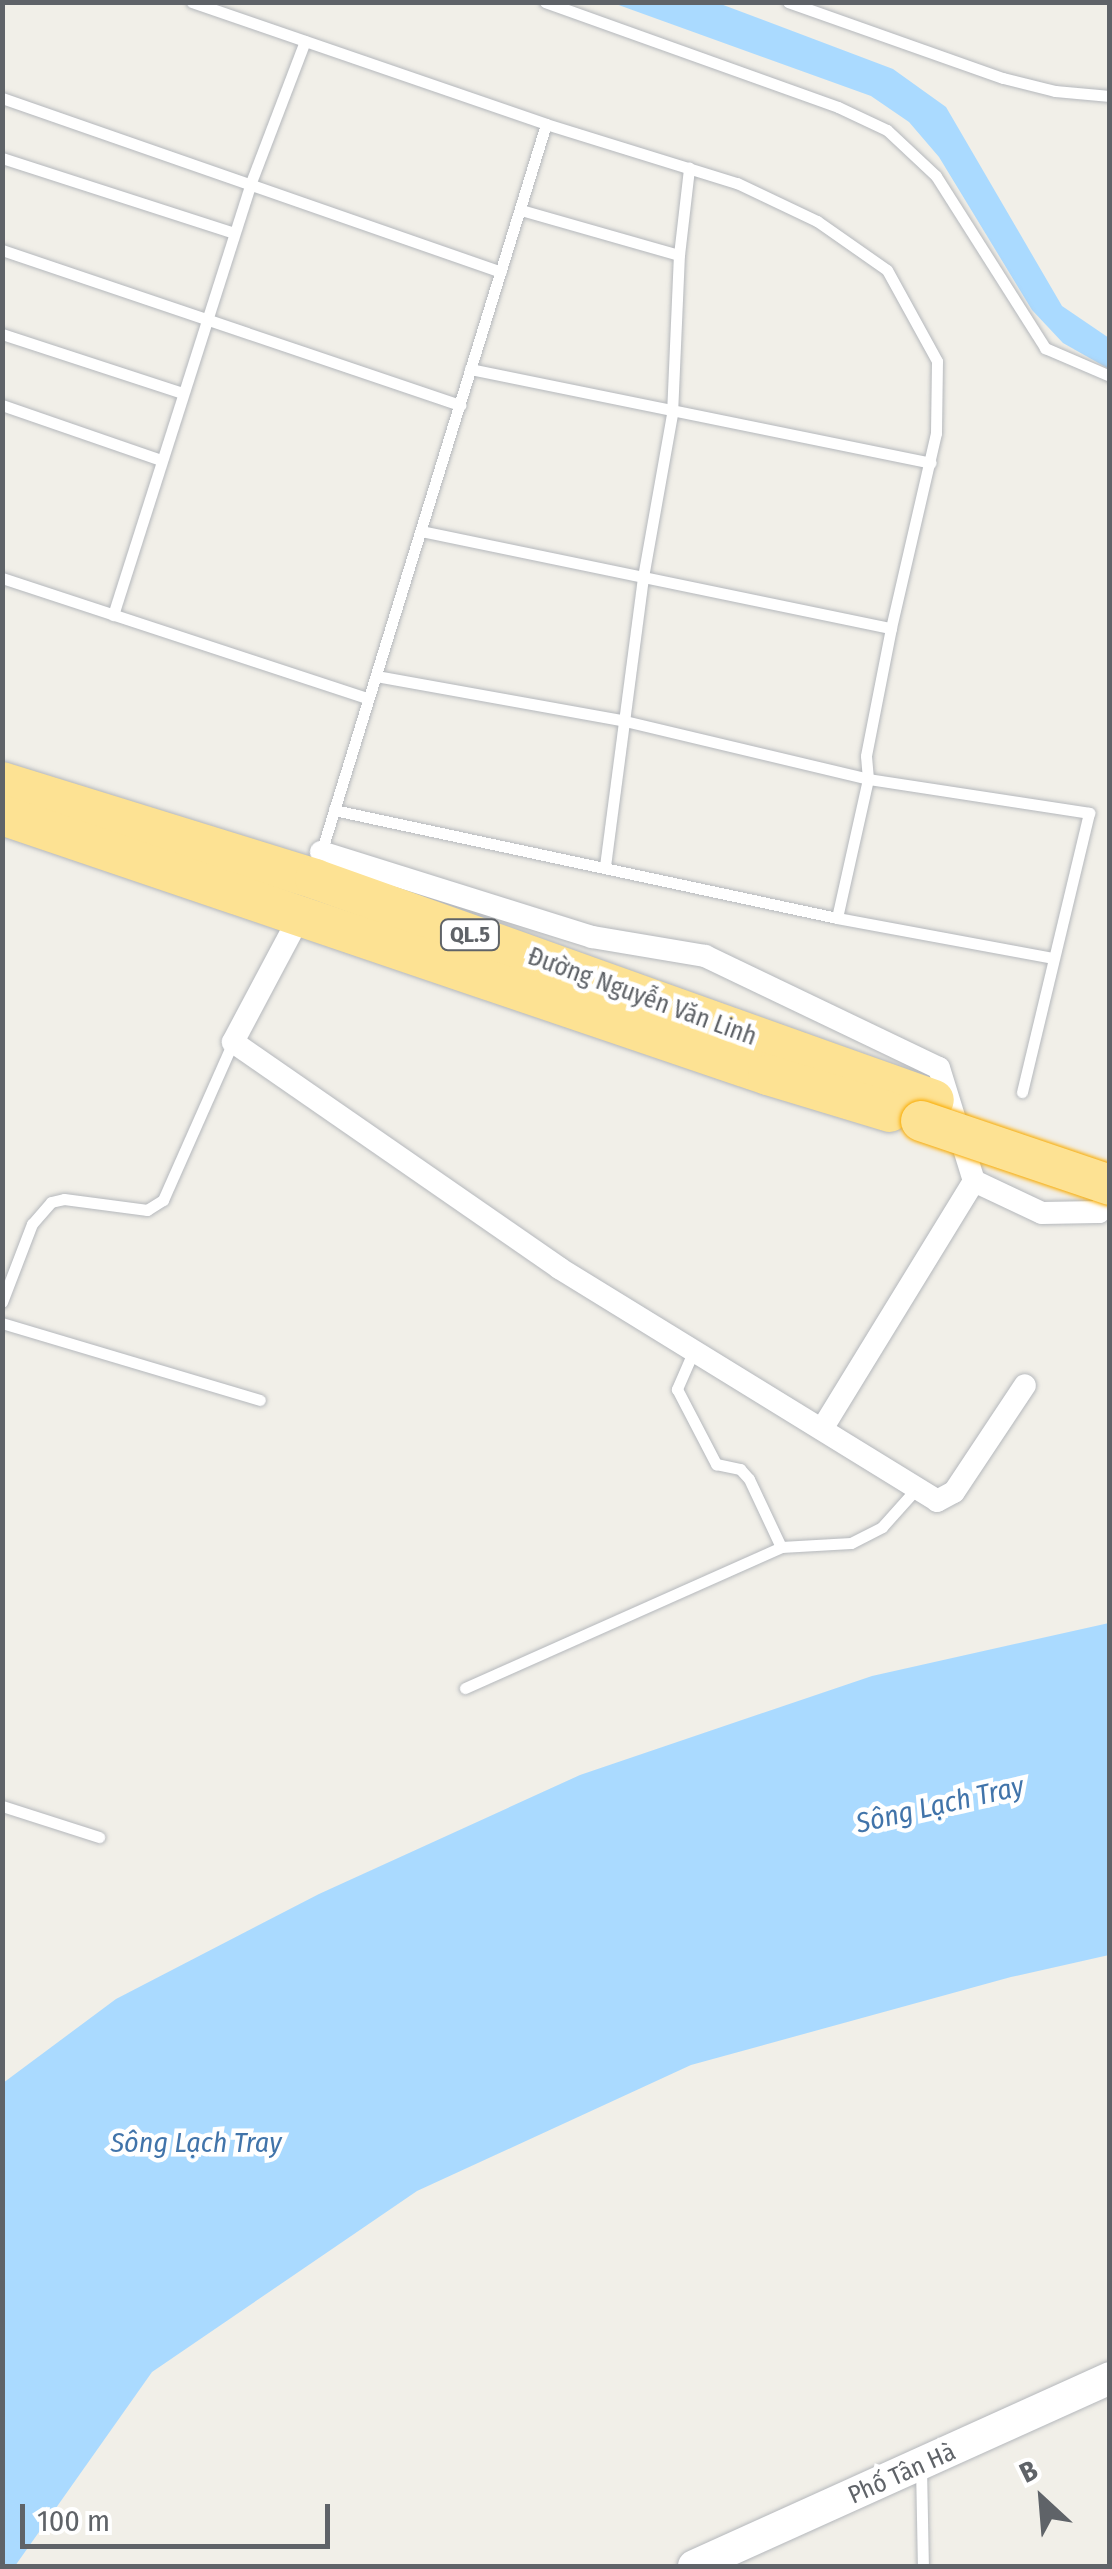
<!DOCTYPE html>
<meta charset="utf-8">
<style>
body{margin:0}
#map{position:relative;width:1112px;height:2569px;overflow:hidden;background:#f1efe8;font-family:"Fira Sans Condensed",sans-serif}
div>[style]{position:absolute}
.water>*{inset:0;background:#aadaff}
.roads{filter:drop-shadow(0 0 2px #b5b8bc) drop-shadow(0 0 2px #b5b8bc)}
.lane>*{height:11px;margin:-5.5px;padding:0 5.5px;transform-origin:5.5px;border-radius:5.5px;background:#fff}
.street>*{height:22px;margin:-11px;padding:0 11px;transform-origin:11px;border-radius:11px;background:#fff}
.secondary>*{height:32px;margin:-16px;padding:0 16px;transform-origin:16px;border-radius:16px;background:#fff}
.highway>*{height:40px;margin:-20px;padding:0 20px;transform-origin:20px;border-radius:20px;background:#fde293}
.bridges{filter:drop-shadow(0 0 2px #f9ab00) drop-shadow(0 0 2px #f9ab00)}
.highway-bridge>*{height:40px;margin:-20px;padding:0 20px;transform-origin:20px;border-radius:20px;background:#fde293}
span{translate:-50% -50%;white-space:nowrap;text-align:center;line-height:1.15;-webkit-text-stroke:9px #fff;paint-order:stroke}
.shield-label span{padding:2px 8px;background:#fff;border:2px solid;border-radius:8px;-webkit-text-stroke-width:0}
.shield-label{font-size:22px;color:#5f6368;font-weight:700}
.street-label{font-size:25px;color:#5f6368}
.water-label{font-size:28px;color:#4174aa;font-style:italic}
.frame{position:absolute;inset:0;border:5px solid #5f6368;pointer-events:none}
.north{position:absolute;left:992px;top:2449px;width:100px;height:100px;-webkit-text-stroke:8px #fff;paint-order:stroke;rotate:334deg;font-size:28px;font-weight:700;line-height:40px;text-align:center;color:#5f6368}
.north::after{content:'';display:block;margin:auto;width:35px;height:45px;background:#5f6368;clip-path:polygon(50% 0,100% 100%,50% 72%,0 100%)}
.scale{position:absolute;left:20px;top:2504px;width:310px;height:45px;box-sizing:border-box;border:5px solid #5f6368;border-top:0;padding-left:12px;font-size:30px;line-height:35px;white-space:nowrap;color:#5f6368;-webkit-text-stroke:8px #fff;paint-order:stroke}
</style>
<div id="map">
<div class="water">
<i style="clip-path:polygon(613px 3px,718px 3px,893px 69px,946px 107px,1062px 306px,1109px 338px,1109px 369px,1063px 343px,1032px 310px,939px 157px,909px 122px,871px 96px)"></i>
<i style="clip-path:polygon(1109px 1623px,1109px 1955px,1011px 1977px,691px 2065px,417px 2191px,152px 2372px,15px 2566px,3px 2566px,3px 2083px,116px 1999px,319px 1894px,580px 1775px,872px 1676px)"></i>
</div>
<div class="roads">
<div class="lane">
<i style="left:192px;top:2px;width:374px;rotate:19deg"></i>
<i style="left:546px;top:124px;width:200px;rotate:17.2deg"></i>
<i style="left:737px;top:183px;width:89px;rotate:25.4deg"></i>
<i style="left:817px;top:221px;width:85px;rotate:35deg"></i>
<i style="left:887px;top:270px;width:104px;rotate:61.2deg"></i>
<i style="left:937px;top:361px;width:72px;rotate:90.8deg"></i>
<i style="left:936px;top:433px;width:200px;rotate:103deg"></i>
<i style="left:891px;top:628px;width:130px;rotate:101.1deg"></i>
<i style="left:866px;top:756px;width:23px;rotate:85deg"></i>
<i style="left:868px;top:779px;width:142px;rotate:102.6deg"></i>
<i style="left:545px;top:2px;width:311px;rotate:19.7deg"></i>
<i style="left:838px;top:107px;width:54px;rotate:25.1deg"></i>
<i style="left:887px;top:130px;width:67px;rotate:43.2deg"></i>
<i style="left:936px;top:176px;width:204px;rotate:57.6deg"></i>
<i style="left:1045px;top:348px;width:71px;rotate:23.3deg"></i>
<i style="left:788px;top:2px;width:228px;rotate:19.5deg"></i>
<i style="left:1003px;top:78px;width:54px;rotate:14deg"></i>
<i style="left:1055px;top:91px;width:55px;rotate:5.2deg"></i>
<i style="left:2px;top:98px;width:528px;rotate:19.22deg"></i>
<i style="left:2px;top:158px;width:244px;rotate:17.9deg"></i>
<i style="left:521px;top:210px;width:164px;rotate:15.9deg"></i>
<i style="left:2px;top:250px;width:484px;rotate:18.7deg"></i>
<i style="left:2px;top:334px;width:189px;rotate:18.1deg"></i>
<i style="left:470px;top:369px;width:470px;rotate:11.5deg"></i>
<i style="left:2px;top:405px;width:168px;rotate:19.1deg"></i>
<i style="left:421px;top:531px;width:480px;rotate:11.7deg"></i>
<i style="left:2px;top:578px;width:384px;rotate:18.2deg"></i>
<i style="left:113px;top:615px;width:451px;rotate:-72.3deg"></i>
<i style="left:250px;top:185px;width:154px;rotate:-69.1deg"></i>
<i style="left:376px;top:676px;width:253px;rotate:10.2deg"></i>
<i style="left:625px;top:721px;width:250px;rotate:13.4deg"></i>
<i style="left:868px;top:779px;width:224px;rotate:8.7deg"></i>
<i style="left:1089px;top:813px;width:287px;rotate:103.5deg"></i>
<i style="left:334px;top:810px;width:514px;rotate:12.12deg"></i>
<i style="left:837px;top:918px;width:219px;rotate:10.5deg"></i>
<i style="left:320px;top:856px;width:766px;rotate:-72.84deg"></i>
<i style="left:605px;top:866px;width:291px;rotate:-82.5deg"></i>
<i style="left:643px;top:577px;width:166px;rotate:-79.9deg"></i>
<i style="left:672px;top:414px;width:159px;rotate:-87.5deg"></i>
<i style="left:679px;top:255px;width:88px;rotate:-83.4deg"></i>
<i style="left:2px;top:1302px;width:84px;rotate:-69deg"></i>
<i style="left:32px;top:1224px;width:29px;rotate:-49deg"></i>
<i style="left:51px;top:1202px;width:13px;rotate:-13deg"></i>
<i style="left:64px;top:1199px;width:84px;rotate:7.5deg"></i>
<i style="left:147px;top:1210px;width:19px;rotate:-32deg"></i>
<i style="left:163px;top:1200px;width:173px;rotate:-66.1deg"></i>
<i style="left:2px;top:1323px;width:269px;rotate:16.6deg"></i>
<i style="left:694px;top:1350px;width:43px;rotate:113.6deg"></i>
<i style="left:677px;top:1389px;width:85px;rotate:62.5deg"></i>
<i style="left:716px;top:1464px;width:25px;rotate:12deg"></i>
<i style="left:740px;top:1469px;width:13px;rotate:48deg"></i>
<i style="left:749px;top:1479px;width:75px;rotate:64.8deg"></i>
<i style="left:465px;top:1688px;width:346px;rotate:-24deg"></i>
<i style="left:781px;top:1547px;width:70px;rotate:-3.3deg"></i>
<i style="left:851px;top:1543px;width:35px;rotate:-27deg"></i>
<i style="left:882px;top:1527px;width:52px;rotate:-48.1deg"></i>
<i style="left:2px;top:1806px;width:102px;rotate:17.7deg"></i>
<i style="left:921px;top:2466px;width:100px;rotate:88.9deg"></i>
</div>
<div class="street">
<i style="left:321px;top:852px;width:284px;rotate:17.4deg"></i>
<i style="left:592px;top:937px;width:115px;rotate:9.5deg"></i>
<i style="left:705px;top:956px;width:259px;rotate:25.6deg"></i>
<i style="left:939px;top:1068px;width:118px;rotate:72.8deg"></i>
<i style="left:974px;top:1181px;width:75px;rotate:25.2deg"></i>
<i style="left:1042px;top:1213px;width:57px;rotate:-1deg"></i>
<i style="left:1099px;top:1212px;width:21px;rotate:-59deg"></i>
<i style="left:301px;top:914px;width:145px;rotate:118deg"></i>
<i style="left:233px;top:1042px;width:397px;rotate:34.7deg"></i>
<i style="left:559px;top:1268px;width:444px;rotate:31.6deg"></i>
<i style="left:937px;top:1501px;width:19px;rotate:-28deg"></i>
<i style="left:954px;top:1492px;width:128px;rotate:-56.4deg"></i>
<i style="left:822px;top:1429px;width:291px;rotate:-58.5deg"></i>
</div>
<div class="secondary">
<i style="left:694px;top:2566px;width:457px;rotate:-24.3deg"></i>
</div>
<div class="highway">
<i style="left:2px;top:782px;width:328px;rotate:17.2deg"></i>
<i style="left:315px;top:879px;width:657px;rotate:19.65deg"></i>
<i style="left:2px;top:815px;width:809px;rotate:18.75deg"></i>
<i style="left:768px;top:1075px;width:127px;rotate:16.9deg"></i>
</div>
</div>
<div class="bridges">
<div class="highway-bridge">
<i style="left:921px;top:1121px;width:200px;rotate:18.7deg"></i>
</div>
</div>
<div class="shield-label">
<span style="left:470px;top:935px">QL.5</span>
</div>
<div class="street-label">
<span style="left:642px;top:997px;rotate:20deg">Đường Nguyễn Văn Linh</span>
<span style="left:902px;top:2474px;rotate:-24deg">Phố Tân Hà</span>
</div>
<div class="water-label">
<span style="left:940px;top:1805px;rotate:-13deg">Sông Lạch Tray</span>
<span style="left:196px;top:2143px">Sông Lạch Tray</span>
</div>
<div class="frame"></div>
<div class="north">B</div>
<div class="scale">100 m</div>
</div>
